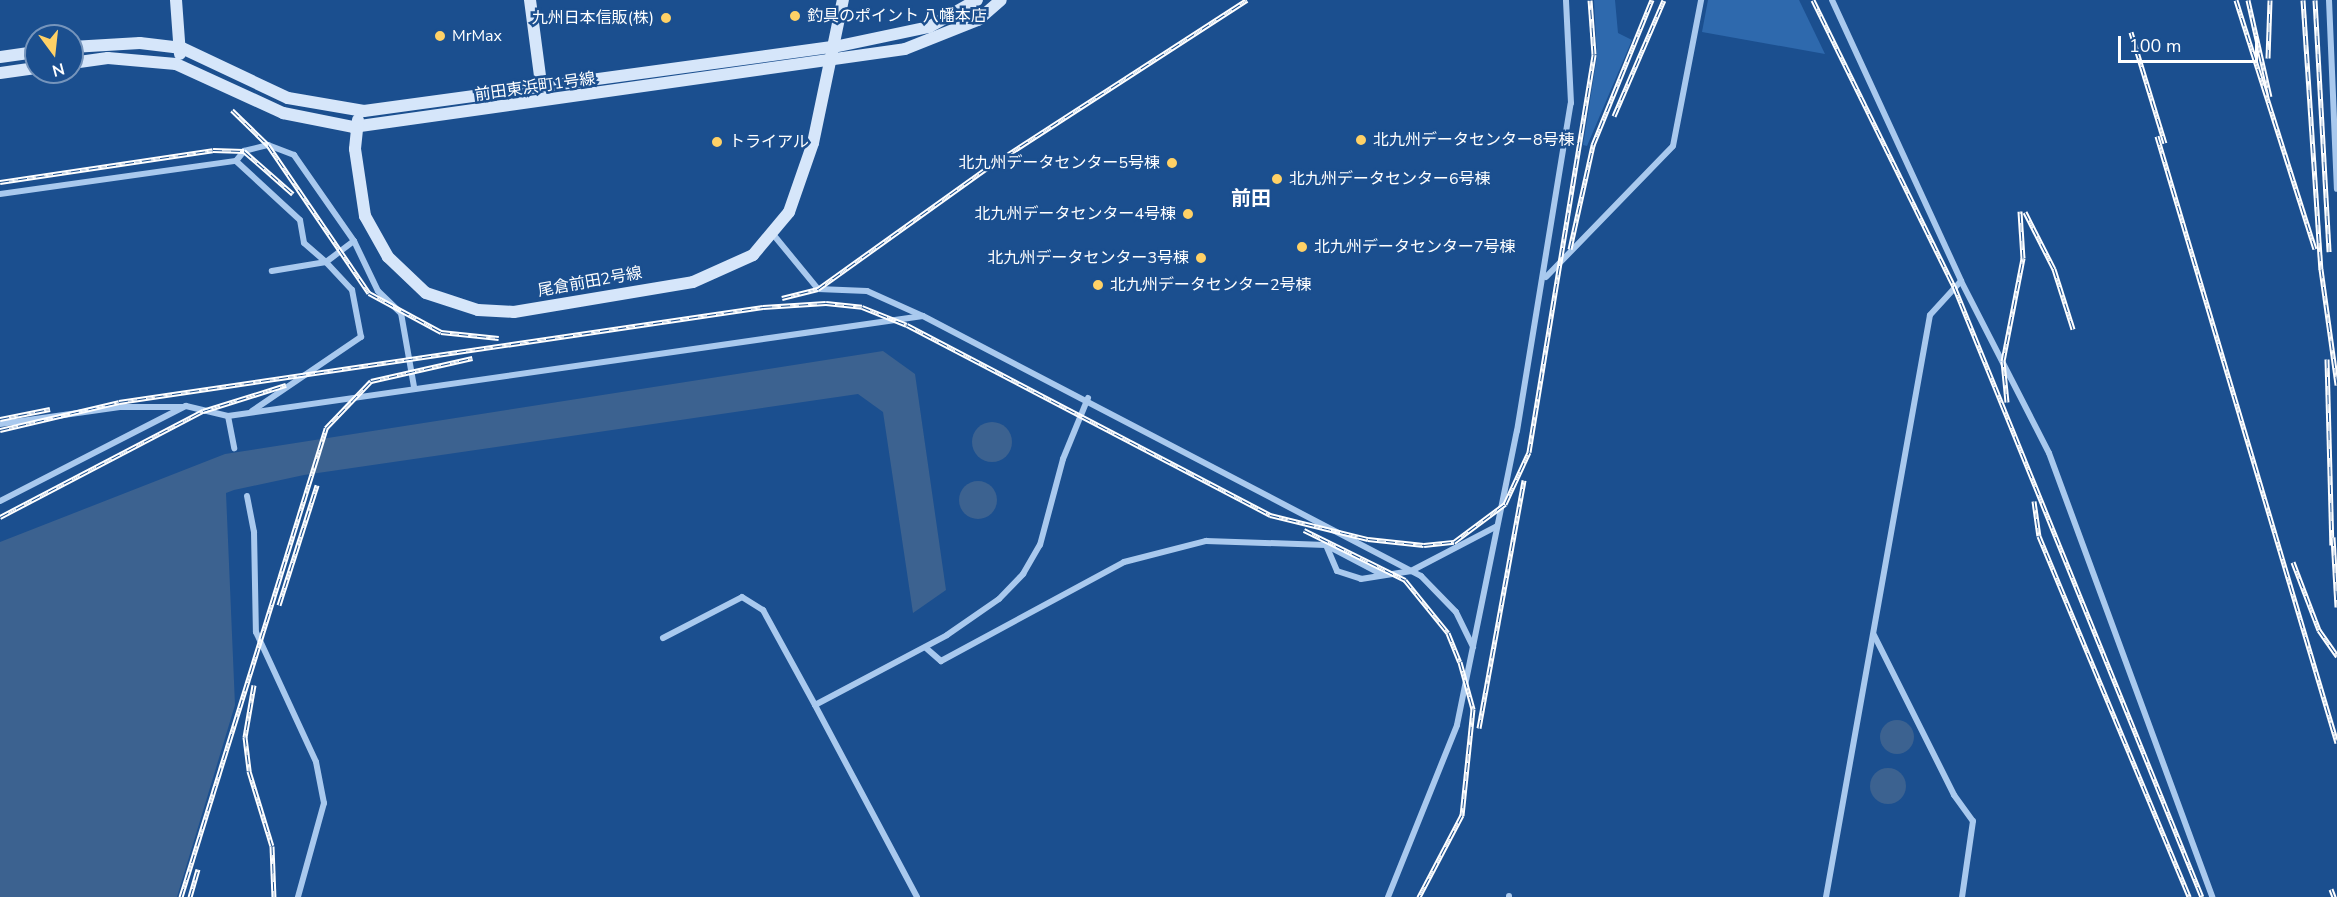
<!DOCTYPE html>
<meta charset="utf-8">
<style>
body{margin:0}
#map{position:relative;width:2337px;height:897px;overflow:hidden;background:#1b4f8f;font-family:"Nunito Sans","Noto Sans JP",sans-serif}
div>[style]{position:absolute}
.green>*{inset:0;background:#2e69ad}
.water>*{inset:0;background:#3c6290}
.round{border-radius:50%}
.street>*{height:6px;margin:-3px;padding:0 3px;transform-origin:3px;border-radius:3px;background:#a9c9ee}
.secondary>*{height:12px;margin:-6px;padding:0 6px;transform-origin:6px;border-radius:6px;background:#d6e6fa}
.rail>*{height:5px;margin-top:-2.5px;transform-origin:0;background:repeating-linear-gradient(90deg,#1b4f8f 0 9px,#fff 0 18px);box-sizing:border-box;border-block:2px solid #fff}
.dots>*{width:16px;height:16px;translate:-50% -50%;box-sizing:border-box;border:3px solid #1b4f8f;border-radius:50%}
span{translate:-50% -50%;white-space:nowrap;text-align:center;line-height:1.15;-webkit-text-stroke:5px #1b4f8f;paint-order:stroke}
.poi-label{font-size:16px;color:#fff}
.left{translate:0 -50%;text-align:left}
.right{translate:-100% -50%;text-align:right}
.street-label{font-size:16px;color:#fff}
.quarter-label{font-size:20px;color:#fff;font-weight:700}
.north{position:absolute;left:24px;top:24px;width:60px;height:60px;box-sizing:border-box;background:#1b4f8f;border:2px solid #7695bc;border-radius:50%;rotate:165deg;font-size:16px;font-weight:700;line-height:24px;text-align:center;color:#fff}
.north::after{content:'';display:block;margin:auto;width:21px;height:27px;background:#ffd166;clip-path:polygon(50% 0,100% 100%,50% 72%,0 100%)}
.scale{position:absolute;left:2118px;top:36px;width:140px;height:27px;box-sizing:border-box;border:3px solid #fff;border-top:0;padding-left:8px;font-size:18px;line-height:21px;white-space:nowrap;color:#fff;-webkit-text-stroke:4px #1b4f8f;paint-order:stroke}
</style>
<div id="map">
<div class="green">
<i style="clip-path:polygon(1594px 0,1615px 0,1618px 33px,1632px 40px,1587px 146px,1583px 145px,1597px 56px)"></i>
<i style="clip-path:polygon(1708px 0,1799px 0,1825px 54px,1702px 32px)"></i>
</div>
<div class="water">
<i style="clip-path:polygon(883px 351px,915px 374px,946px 590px,913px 613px,883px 412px,858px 394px,304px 475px,234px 490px,226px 493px,235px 705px,177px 897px,0 897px,0 542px,225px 454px)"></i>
<i class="round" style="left:972px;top:422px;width:40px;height:40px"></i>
<i class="round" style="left:959px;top:481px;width:38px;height:38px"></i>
<i class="round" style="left:1880px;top:720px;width:34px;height:34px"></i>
<i class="round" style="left:1870px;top:768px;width:36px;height:36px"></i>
</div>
<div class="street">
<i style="left:1832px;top:0;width:309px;rotate:65.3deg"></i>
<i style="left:1961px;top:281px;width:193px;rotate:62.9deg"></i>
<i style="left:2049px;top:453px;width:473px;rotate:69.8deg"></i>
<i style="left:2329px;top:0;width:189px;rotate:87.6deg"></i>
<i style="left:236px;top:161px;width:87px;rotate:42.7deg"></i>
<i style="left:300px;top:220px;width:23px;rotate:80deg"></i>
<i style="left:304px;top:243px;width:29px;rotate:41deg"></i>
<i style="left:326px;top:262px;width:35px;rotate:-37deg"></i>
<i style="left:0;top:194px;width:238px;rotate:-8deg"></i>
<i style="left:236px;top:161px;width:13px;rotate:-51deg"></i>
<i style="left:244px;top:151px;width:25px;rotate:-14deg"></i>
<i style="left:268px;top:145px;width:28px;rotate:21deg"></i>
<i style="left:294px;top:155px;width:105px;rotate:55.1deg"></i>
<i style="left:354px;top:241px;width:55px;rotate:64.4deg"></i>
<i style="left:378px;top:291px;width:32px;rotate:44deg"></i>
<i style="left:401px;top:313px;width:75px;rotate:80deg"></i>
<i style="left:772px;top:233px;width:72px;rotate:50.6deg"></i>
<i style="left:818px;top:289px;width:49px;rotate:2.3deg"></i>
<i style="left:867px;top:291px;width:61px;rotate:24.1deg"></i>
<i style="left:923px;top:316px;width:562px;rotate:27.57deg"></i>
<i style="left:1421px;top:576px;width:50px;rotate:45.8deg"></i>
<i style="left:1456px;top:612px;width:39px;rotate:64deg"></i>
<i style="left:1546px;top:277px;width:182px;rotate:-45.9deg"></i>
<i style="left:1673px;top:146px;width:149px;rotate:-79.1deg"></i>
<i style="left:252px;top:411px;width:132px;rotate:-34.2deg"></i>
<i style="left:361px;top:337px;width:48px;rotate:-100.8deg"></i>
<i style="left:352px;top:290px;width:38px;rotate:-133deg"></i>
<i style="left:326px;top:262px;width:55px;rotate:170.5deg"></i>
<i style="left:228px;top:416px;width:33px;rotate:79deg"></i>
<i style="left:0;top:424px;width:121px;rotate:-8.1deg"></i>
<i style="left:120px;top:407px;width:62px"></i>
<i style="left:247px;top:496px;width:37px;rotate:79deg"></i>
<i style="left:254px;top:532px;width:100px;rotate:88.9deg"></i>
<i style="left:256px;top:632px;width:143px;rotate:65.2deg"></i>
<i style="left:316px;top:762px;width:42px;rotate:79deg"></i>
<i style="left:324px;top:803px;width:98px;rotate:105.5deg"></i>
<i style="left:0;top:501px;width:209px;rotate:-27.1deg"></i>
<i style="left:186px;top:406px;width:43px;rotate:13.4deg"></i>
<i style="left:228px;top:416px;width:702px;rotate:-8.19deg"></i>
<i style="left:1326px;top:545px;width:28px;rotate:67deg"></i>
<i style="left:1337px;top:571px;width:25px;rotate:18deg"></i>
<i style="left:1361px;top:579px;width:51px;rotate:-9.1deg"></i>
<i style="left:1411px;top:571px;width:97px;rotate:-27.6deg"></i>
<i style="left:1874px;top:635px;width:179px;rotate:63.4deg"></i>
<i style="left:1954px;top:795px;width:32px;rotate:54deg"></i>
<i style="left:1973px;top:821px;width:77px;rotate:98.2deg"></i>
<i style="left:663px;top:638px;width:89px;rotate:-27.4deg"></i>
<i style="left:742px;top:597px;width:25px;rotate:32deg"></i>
<i style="left:763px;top:610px;width:108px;rotate:61.3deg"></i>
<i style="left:926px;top:648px;width:20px;rotate:41deg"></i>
<i style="left:941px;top:661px;width:208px;rotate:-28.4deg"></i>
<i style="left:1124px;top:562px;width:85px;rotate:-14.4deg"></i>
<i style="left:1206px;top:541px;width:120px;rotate:1.9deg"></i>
<i style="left:1326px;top:545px;width:64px;rotate:27.8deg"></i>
<i style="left:1509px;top:896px;width:1px;rotate:90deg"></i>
<i style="left:917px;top:897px;width:217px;rotate:-118deg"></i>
<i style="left:815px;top:705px;width:149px;rotate:-27.9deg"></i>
<i style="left:947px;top:635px;width:63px;rotate:-34.7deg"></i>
<i style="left:999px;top:599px;width:35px;rotate:-46deg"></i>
<i style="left:1023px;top:574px;width:34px;rotate:-60deg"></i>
<i style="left:1040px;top:545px;width:89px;rotate:-75deg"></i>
<i style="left:1063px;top:459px;width:66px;rotate:-67.7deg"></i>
<i style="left:1388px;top:897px;width:185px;rotate:-68.1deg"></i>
<i style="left:1457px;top:725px;width:300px;rotate:-78.5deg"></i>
<i style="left:1517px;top:431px;width:332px;rotate:-80.7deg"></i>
<i style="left:1571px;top:103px;width:103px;rotate:-92.8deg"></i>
<i style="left:1826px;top:897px;width:591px;rotate:-79.87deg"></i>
<i style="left:1930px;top:315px;width:46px;rotate:-47.6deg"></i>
</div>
<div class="secondary">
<i style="left:176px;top:0;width:54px;rotate:85.8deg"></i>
<i style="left:530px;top:0;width:92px;rotate:82.5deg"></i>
<i style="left:72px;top:47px;width:68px;rotate:-3.4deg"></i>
<i style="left:140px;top:43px;width:42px;rotate:6.8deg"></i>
<i style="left:182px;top:48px;width:117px;rotate:25.3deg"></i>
<i style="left:288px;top:98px;width:77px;rotate:9.7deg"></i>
<i style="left:364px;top:111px;width:474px;rotate:-7.8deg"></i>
<i style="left:834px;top:47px;width:97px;rotate:-11.9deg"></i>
<i style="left:929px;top:27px;width:55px;rotate:-29.4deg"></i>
<i style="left:0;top:57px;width:36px;rotate:-8deg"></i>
<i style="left:72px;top:63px;width:36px;rotate:-8deg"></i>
<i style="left:108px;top:58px;width:68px;rotate:5deg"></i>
<i style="left:176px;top:64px;width:118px;rotate:24.6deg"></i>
<i style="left:283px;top:113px;width:71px;rotate:11.3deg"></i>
<i style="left:353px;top:127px;width:557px;rotate:-8.04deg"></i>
<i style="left:905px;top:49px;width:79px;rotate:-21.7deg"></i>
<i style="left:978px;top:20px;width:30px;rotate:-41deg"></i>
<i style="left:0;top:73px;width:36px;rotate:-8deg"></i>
<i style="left:358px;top:120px;width:29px;rotate:96deg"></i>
<i style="left:355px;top:149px;width:68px;rotate:81.5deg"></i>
<i style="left:365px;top:216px;width:47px;rotate:60.7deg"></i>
<i style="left:388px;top:257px;width:52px;rotate:43.5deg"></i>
<i style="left:426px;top:293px;width:55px;rotate:18.1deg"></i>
<i style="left:478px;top:310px;width:36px;rotate:3deg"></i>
<i style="left:514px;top:312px;width:181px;rotate:-9.5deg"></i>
<i style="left:693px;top:282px;width:66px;rotate:-24.2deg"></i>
<i style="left:753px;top:255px;width:56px;rotate:-50.1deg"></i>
<i style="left:789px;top:212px;width:73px;rotate:-70.8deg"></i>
<i style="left:813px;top:143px;width:146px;rotate:-78.2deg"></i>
</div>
<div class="rail">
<i style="left:1813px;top:0;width:319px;rotate:63.8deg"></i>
<i style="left:1954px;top:286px;width:659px;rotate:67.91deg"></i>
<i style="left:2236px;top:0;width:261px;rotate:72.4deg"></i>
<i style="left:2248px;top:0;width:99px;rotate:77.2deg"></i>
<i style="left:2303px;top:0;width:270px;rotate:86.2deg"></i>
<i style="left:2321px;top:269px;width:117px;rotate:82.1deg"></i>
<i style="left:2315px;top:0;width:252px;rotate:86.8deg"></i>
<i style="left:2131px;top:32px;width:116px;rotate:73deg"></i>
<i style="left:2268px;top:58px;width:58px;rotate:-88deg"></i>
<i style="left:232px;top:110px;width:50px;rotate:44.2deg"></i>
<i style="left:268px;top:145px;width:179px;rotate:55.7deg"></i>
<i style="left:369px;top:293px;width:82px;rotate:28.4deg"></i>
<i style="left:441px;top:332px;width:58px;rotate:5.9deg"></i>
<i style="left:1614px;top:116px;width:126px;rotate:-66.7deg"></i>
<i style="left:2157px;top:136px;width:633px;rotate:73.48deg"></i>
<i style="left:0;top:182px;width:215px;rotate:-8.5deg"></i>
<i style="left:213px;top:150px;width:31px;rotate:2deg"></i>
<i style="left:244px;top:151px;width:65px;rotate:41.3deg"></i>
<i style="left:2025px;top:212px;width:64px;rotate:63deg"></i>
<i style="left:2054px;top:269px;width:63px;rotate:72.4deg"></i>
<i style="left:1570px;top:249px;width:107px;rotate:-77.5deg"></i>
<i style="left:1593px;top:145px;width:157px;rotate:-67.9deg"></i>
<i style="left:782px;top:298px;width:37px;rotate:-14deg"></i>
<i style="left:818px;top:289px;width:211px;rotate:-35.6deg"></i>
<i style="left:990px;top:166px;width:306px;rotate:-32.9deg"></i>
<i style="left:2327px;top:359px;width:186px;rotate:88.5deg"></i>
<i style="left:2007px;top:402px;width:41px;rotate:-95.6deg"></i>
<i style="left:2003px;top:361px;width:105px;rotate:-79deg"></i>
<i style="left:2023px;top:258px;width:47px;rotate:-93.7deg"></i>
<i style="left:0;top:419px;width:51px;rotate:-11.3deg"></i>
<i style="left:0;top:430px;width:122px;rotate:-13.2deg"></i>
<i style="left:119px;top:402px;width:651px;rotate:-8.39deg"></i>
<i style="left:763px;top:307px;width:63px;rotate:-3.6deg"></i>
<i style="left:826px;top:303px;width:36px;rotate:6deg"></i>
<i style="left:862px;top:307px;width:48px;rotate:21.8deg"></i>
<i style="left:907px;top:325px;width:410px;rotate:27.6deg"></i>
<i style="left:1270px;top:515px;width:101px;rotate:13.8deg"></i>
<i style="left:1368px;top:539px;width:56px;rotate:6.1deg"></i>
<i style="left:1424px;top:545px;width:30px;rotate:-6deg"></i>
<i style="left:1454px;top:542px;width:64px;rotate:-36.7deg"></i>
<i style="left:1505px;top:504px;width:57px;rotate:-65.2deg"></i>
<i style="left:1529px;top:452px;width:403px;rotate:-80.7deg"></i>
<i style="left:1594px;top:54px;width:54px;rotate:-94.2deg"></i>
<i style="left:2034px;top:501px;width:35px;rotate:82deg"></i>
<i style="left:2039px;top:536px;width:391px;rotate:67.4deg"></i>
<i style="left:0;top:517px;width:229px;rotate:-27.6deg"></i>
<i style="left:203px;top:411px;width:87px;rotate:-17.4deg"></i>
<i style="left:1304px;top:530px;width:113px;rotate:26.3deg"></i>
<i style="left:1405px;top:580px;width:68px;rotate:50.9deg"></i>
<i style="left:1448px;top:633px;width:31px;rotate:68deg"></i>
<i style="left:1460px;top:662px;width:49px;rotate:74.5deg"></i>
<i style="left:1473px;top:709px;width:107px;rotate:95.9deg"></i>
<i style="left:1462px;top:815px;width:93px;rotate:117.7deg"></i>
<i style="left:2333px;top:537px;width:70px;rotate:86.7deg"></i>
<i style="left:2293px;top:562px;width:73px;rotate:69.1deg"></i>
<i style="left:2319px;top:630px;width:32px;rotate:55deg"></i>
<i style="left:279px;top:605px;width:126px;rotate:-72.4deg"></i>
<i style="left:254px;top:685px;width:53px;rotate:99.8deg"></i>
<i style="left:245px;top:737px;width:34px;rotate:83deg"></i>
<i style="left:249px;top:771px;width:78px;rotate:73deg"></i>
<i style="left:272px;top:846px;width:51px;rotate:87.8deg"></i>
<i style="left:1479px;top:728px;width:252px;rotate:-79.7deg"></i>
<i style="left:2331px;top:889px;width:9px;rotate:69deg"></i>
<i style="left:181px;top:897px;width:491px;rotate:-72.8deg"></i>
<i style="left:326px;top:428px;width:65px;rotate:-46.2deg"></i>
<i style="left:371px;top:381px;width:104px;rotate:-12.8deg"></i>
<i style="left:190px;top:897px;width:29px;rotate:-74deg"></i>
</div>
<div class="dots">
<i style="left:795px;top:16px;background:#ffd166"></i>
<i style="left:666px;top:18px;background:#ffd166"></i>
<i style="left:440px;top:36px;background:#ffd166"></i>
<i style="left:1361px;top:140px;background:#ffd166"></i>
<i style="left:717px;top:142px;background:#ffd166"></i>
<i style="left:1172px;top:163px;background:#ffd166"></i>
<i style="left:1277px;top:179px;background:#ffd166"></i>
<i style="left:1188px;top:214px;background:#ffd166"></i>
<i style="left:1302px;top:247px;background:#ffd166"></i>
<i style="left:1201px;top:258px;background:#ffd166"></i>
<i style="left:1098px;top:285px;background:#ffd166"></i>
</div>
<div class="poi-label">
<span class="left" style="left:807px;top:16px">釣具のポイント 八幡本店</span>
<span class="right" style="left:654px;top:18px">九州日本信販(株)</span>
<span class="left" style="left:452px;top:36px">MrMax</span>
<span class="left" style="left:1373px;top:140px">北九州データセンター8号棟</span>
<span class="left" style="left:729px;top:142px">トライアル</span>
<span class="right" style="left:1160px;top:163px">北九州データセンター5号棟</span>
<span class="left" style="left:1289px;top:179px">北九州データセンター6号棟</span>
<span class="right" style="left:1176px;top:214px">北九州データセンター4号棟</span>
<span class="left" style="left:1314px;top:247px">北九州データセンター7号棟</span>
<span class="right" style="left:1189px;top:258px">北九州データセンター3号棟</span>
<span class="left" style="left:1110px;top:285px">北九州データセンター2号棟</span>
</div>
<div class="street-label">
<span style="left:535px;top:87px;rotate:-8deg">前田東浜町1号線</span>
<span style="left:590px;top:282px;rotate:-10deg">尾倉前田2号線</span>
</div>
<div class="quarter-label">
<span style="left:1251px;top:198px">前田</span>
</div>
<div class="north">N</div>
<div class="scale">100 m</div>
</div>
